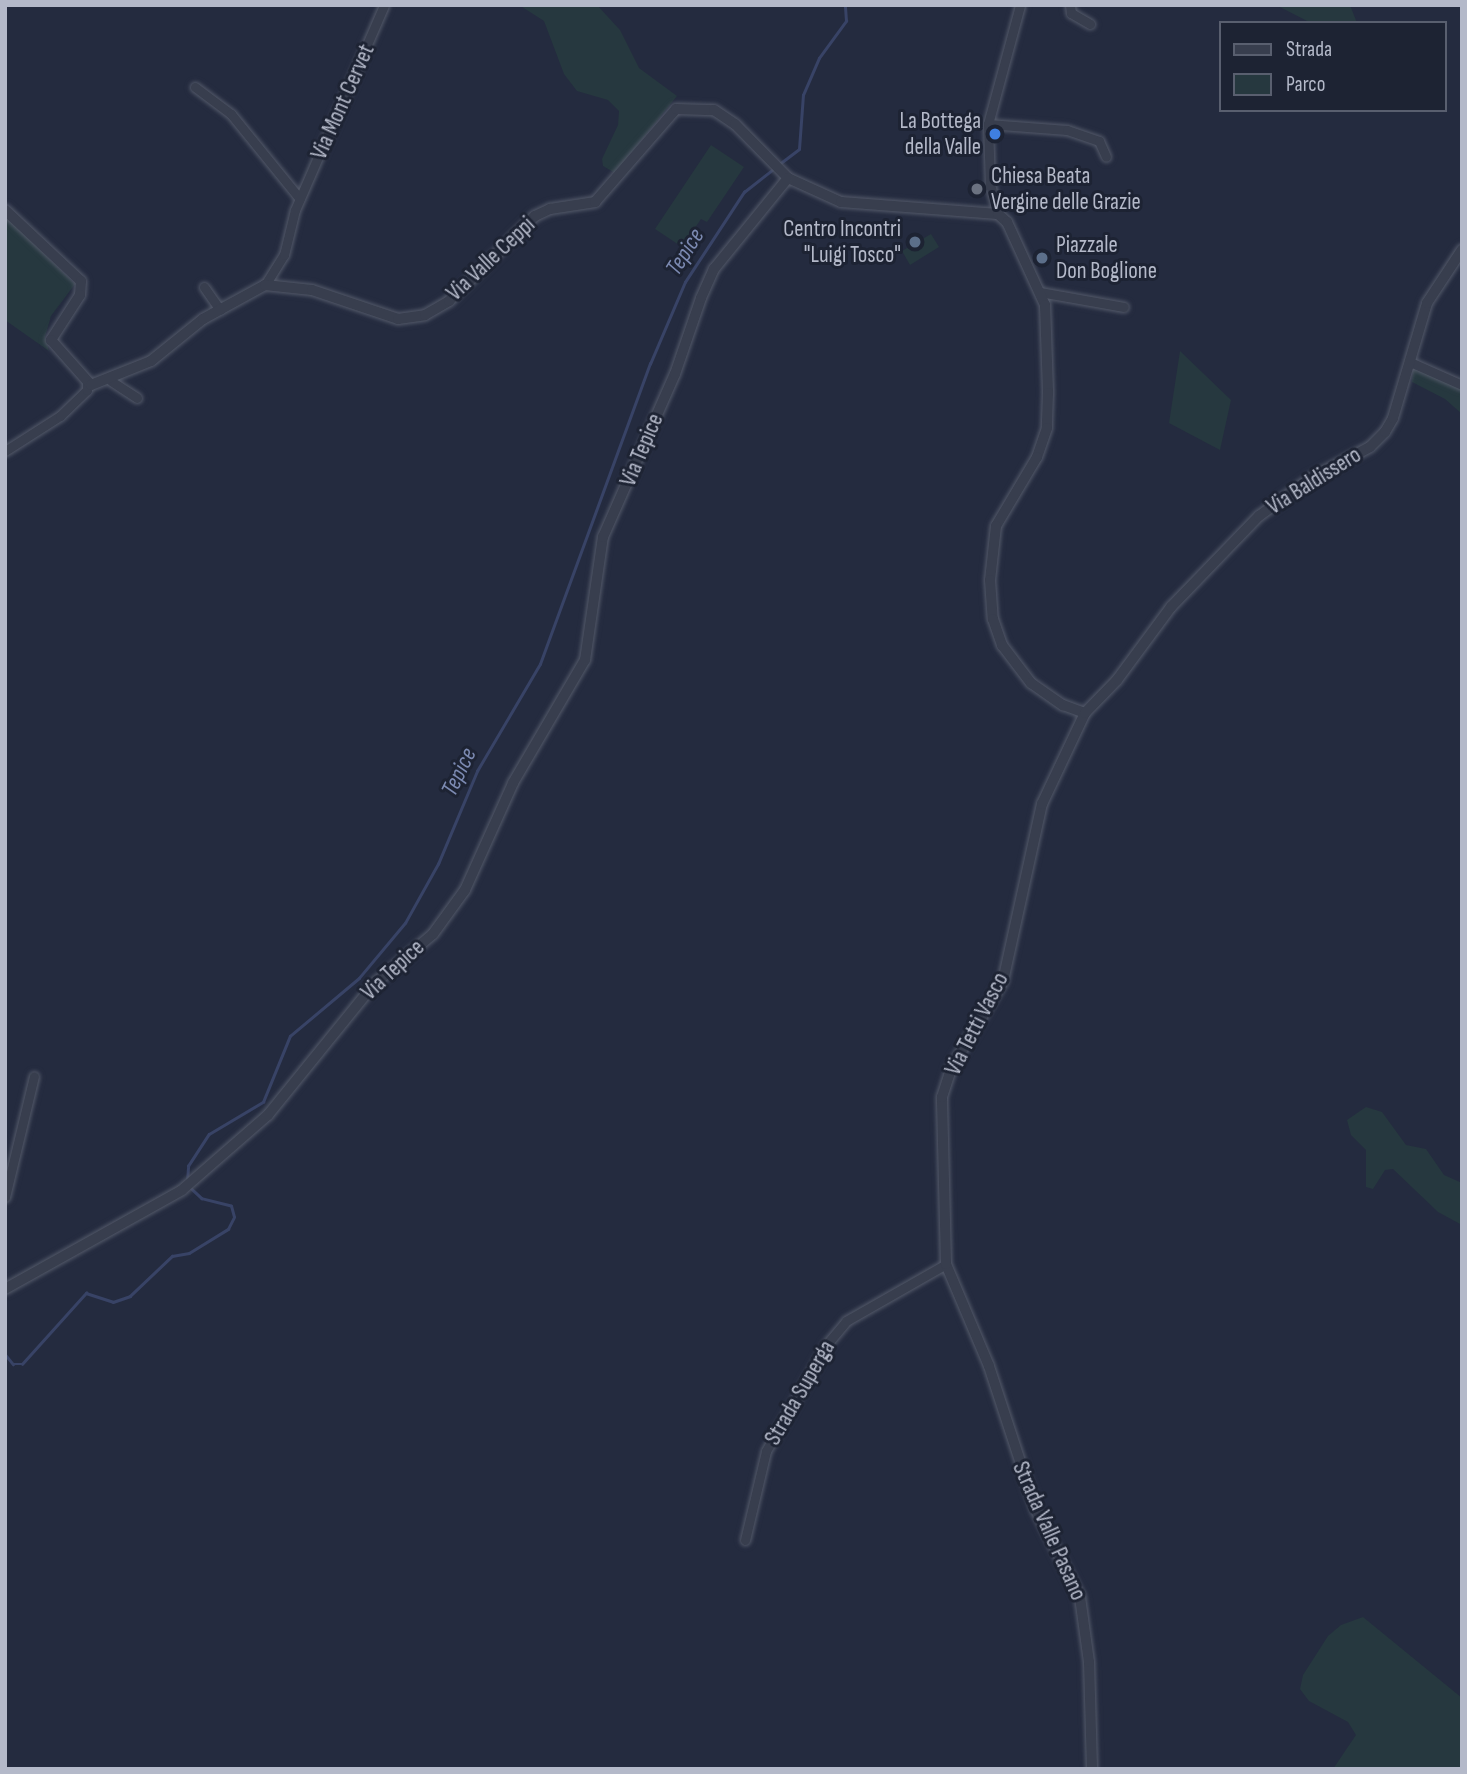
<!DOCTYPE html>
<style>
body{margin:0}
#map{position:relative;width:1467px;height:1774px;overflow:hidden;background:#242b3f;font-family:"Sofia Sans Condensed",sans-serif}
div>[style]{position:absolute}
.green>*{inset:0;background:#26383f}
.stream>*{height:2.5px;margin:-1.25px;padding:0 1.25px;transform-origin:1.25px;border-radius:1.25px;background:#384366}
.roads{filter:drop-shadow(0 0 2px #535969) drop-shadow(0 0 2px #535969)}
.minor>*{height:9px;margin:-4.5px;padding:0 4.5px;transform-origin:4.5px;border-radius:4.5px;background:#383e4e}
.tertiary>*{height:10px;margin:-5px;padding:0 5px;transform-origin:5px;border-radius:5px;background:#383e4e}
.dots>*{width:19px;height:19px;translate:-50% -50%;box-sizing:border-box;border:4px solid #1d2333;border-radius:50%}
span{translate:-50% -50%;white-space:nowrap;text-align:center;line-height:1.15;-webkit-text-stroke:6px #1d2333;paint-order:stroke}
.street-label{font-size:23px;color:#b4b9c9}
.poi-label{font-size:23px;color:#b4b9c9}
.right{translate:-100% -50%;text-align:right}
.left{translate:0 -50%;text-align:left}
.water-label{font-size:24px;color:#7c8ab2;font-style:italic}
.frame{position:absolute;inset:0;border:7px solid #b4b9c9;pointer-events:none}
.legend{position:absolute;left:1219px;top:21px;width:228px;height:91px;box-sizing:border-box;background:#1d2333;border:2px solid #595f6f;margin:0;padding:9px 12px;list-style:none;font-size:21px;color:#b4b9c9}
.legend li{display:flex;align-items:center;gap:14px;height:35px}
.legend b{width:35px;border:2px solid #595f6f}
</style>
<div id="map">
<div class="green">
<i style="clip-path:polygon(519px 5px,597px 5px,620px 30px,639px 68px,677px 96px,615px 173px,603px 166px,602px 159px,618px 125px,619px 111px,608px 100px,577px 91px,564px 74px,544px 21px)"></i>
<i style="clip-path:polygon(1276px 5px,1350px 5px,1357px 23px,1311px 23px)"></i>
<i style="clip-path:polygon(711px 145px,744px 167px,707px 222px,701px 219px,682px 247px,655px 229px)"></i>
<i style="clip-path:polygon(5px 216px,75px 284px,51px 316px,45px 337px,49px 351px,5px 320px)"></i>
<i style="clip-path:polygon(931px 234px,939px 247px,910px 265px,902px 251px)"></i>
<i style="clip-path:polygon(1180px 351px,1231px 400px,1220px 450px,1169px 423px)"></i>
<i style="clip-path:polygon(1413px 367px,1462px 389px,1462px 414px,1445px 399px,1412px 382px)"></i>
<i style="clip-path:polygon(1366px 1107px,1382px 1112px,1406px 1145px,1426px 1149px,1444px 1175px,1462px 1183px,1462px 1225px,1438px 1212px,1393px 1169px,1385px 1170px,1373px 1189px,1366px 1187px,1366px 1150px,1351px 1135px,1347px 1120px)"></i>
<i style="clip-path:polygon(1363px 1617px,1462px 1698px,1462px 1769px,1333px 1769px,1356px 1735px,1348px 1722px,1309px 1701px,1300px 1689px,1303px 1675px,1328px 1636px,1341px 1625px)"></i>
</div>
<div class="stream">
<i style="left:778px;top:165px;width:26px;rotate:-37deg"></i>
<i style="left:799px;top:149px;width:54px;rotate:-85.8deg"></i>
<i style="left:803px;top:95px;width:40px;rotate:-66.6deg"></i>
<i style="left:819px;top:58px;width:46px;rotate:-53.9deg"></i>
<i style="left:846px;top:21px;width:16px;rotate:-94deg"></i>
<i style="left:187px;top:1182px;width:16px;rotate:-86deg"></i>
<i style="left:188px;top:1166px;width:38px;rotate:-57deg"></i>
<i style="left:209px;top:1134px;width:63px;rotate:-30.7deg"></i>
<i style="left:263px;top:1102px;width:71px;rotate:-67.8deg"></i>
<i style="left:290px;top:1036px;width:90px;rotate:-40deg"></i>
<i style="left:359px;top:978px;width:72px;rotate:-50.1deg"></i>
<i style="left:405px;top:923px;width:68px;rotate:-60.8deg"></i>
<i style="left:438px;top:864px;width:101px;rotate:-67.2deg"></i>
<i style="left:477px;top:771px;width:124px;rotate:-59.5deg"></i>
<i style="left:540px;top:664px;width:320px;rotate:-69.9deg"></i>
<i style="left:650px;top:364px;width:89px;rotate:-66.9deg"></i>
<i style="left:685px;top:282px;width:108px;rotate:-56.8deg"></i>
<i style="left:744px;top:192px;width:37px;rotate:-38deg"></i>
<i style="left:5px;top:1354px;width:13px;rotate:51deg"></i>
<i style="left:13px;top:1364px;width:9px"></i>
<i style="left:22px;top:1364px;width:96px;rotate:-48deg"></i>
<i style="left:86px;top:1293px;width:28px;rotate:18deg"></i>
<i style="left:113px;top:1302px;width:18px;rotate:-19deg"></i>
<i style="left:130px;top:1296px;width:58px;rotate:-43.6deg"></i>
<i style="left:172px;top:1256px;width:17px;rotate:-10deg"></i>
<i style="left:189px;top:1253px;width:46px;rotate:-31.6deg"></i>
<i style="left:228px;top:1229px;width:13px;rotate:-63deg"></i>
<i style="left:234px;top:1217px;width:11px;rotate:-105deg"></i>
<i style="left:231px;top:1206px;width:30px;rotate:-166deg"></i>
<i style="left:202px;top:1199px;width:16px;rotate:-137deg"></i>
</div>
<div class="roads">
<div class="minor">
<i style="left:1070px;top:5px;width:8px;rotate:83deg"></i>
<i style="left:1071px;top:13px;width:22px;rotate:30deg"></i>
<i style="left:195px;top:87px;width:45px;rotate:36.9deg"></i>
<i style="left:231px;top:114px;width:109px;rotate:50.9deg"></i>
<i style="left:988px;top:124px;width:79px;rotate:4.3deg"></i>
<i style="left:1067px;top:130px;width:34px;rotate:19deg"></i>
<i style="left:1099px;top:141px;width:17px;rotate:66deg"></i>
<i style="left:998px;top:214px;width:30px;rotate:-105deg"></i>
<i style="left:990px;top:185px;width:61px;rotate:-91.9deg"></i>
<i style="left:988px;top:124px;width:123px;rotate:-74.9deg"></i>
<i style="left:265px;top:285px;width:36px;rotate:-58deg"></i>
<i style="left:284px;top:255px;width:46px;rotate:-76.3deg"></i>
<i style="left:295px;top:210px;width:223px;rotate:-66.5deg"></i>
<i style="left:204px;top:287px;width:28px;rotate:55deg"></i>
<i style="left:1040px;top:292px;width:85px;rotate:10.1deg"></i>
<i style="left:1410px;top:362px;width:57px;rotate:23.9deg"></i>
<i style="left:111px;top:381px;width:31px;rotate:33deg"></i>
<i style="left:5px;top:451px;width:65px;rotate:-32.5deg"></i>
<i style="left:60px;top:416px;width:37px;rotate:-44deg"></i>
<i style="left:87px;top:390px;width:7px;rotate:-90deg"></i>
<i style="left:5px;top:1197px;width:124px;rotate:-76.5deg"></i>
<i style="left:745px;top:1540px;width:91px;rotate:-76.7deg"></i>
<i style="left:766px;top:1451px;width:123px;rotate:-60.3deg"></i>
<i style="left:827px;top:1344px;width:30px;rotate:-50deg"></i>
<i style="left:846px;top:1321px;width:115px;rotate:-29.7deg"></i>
</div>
<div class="tertiary">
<i style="left:5px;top:210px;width:104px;rotate:43.1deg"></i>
<i style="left:81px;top:281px;width:14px;rotate:94deg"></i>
<i style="left:80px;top:295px;width:54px;rotate:122.8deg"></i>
<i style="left:51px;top:340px;width:60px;rotate:48.4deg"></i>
<i style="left:91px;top:385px;width:65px;rotate:-21.8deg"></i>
<i style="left:151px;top:361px;width:67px;rotate:-38.9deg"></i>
<i style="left:203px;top:319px;width:71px;rotate:-28.7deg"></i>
<i style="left:265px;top:285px;width:47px;rotate:6.1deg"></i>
<i style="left:312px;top:290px;width:91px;rotate:18.6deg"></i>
<i style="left:398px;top:319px;width:27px;rotate:-8deg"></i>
<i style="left:425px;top:315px;width:28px;rotate:-30deg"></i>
<i style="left:449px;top:301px;width:121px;rotate:-44.7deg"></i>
<i style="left:535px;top:216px;width:17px;rotate:-25deg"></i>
<i style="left:550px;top:209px;width:46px;rotate:-8.8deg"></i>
<i style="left:595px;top:202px;width:123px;rotate:-48.9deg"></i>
<i style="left:676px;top:109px;width:38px;rotate:2deg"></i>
<i style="left:714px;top:110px;width:25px;rotate:34deg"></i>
<i style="left:735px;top:124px;width:76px;rotate:45.5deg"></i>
<i style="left:788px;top:178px;width:58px;rotate:24.4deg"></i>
<i style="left:841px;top:202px;width:157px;rotate:4.4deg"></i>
<i style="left:998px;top:214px;width:12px;rotate:42deg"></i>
<i style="left:1007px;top:222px;width:91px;rotate:65.4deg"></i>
<i style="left:1045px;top:305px;width:88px;rotate:88deg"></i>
<i style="left:1048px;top:393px;width:35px;rotate:92deg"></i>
<i style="left:1047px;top:428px;width:31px;rotate:109deg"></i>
<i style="left:1037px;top:457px;width:80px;rotate:120.7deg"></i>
<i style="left:996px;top:526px;width:54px;rotate:96.3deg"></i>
<i style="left:990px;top:580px;width:39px;rotate:86deg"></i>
<i style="left:993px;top:619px;width:28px;rotate:71deg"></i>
<i style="left:1002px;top:645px;width:48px;rotate:52.7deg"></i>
<i style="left:1031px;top:683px;width:39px;rotate:35deg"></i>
<i style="left:1063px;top:705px;width:23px;rotate:20deg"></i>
<i style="left:5px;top:1289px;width:203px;rotate:-29.2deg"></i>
<i style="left:182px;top:1190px;width:114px;rotate:-41.1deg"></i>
<i style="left:268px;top:1115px;width:169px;rotate:-51deg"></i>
<i style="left:374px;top:984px;width:77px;rotate:-40.3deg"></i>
<i style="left:433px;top:934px;width:54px;rotate:-54deg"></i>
<i style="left:465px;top:890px;width:117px;rotate:-65.8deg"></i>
<i style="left:513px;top:783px;width:143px;rotate:-59.7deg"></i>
<i style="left:585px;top:660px;width:124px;rotate:-81.7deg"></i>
<i style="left:603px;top:537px;width:178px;rotate:-66.2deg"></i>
<i style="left:675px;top:374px;width:80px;rotate:-71.1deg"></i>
<i style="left:701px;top:298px;width:32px;rotate:-66deg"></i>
<i style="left:714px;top:269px;width:117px;rotate:-50.9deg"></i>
<i style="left:1092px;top:1769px;width:107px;rotate:-91.6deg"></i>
<i style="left:1089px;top:1662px;width:66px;rotate:-97.9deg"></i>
<i style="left:1080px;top:1597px;width:97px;rotate:-116.8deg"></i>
<i style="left:1036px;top:1510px;width:151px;rotate:-108.1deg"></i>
<i style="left:989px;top:1366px;width:111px;rotate:-112.9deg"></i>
<i style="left:946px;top:1264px;width:167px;rotate:-91.4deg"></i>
<i style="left:942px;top:1097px;width:32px;rotate:-72deg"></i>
<i style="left:952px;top:1067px;width:100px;rotate:-59.3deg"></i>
<i style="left:1003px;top:981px;width:181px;rotate:-77.6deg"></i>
<i style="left:1042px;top:804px;width:101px;rotate:-64.7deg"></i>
<i style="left:1085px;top:713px;width:46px;rotate:-45.9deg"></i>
<i style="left:1117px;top:680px;width:91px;rotate:-53.5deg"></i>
<i style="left:1171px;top:607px;width:127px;rotate:-46deg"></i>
<i style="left:1259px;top:516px;width:63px;rotate:-36deg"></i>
<i style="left:1310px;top:479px;width:68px;rotate:-28.1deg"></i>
<i style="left:1370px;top:447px;width:21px;rotate:-45deg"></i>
<i style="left:1385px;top:432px;width:16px;rotate:-60deg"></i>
<i style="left:1393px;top:418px;width:120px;rotate:-73.5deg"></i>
<i style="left:1427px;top:303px;width:64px;rotate:-56.6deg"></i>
</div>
</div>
<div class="dots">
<i style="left:995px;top:134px;background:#3f7fe0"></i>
<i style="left:977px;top:189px;background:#6b7280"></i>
<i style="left:915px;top:242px;background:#5c6f8a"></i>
<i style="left:1042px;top:258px;background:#5c6f8a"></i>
</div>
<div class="street-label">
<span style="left:343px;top:102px;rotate:-66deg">Via Mont Cervet</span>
<span style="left:491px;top:259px;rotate:-43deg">Via Valle Ceppi</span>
<span style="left:642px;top:450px;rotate:-67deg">Via Tepice</span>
<span style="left:1314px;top:481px;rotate:-32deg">Via Baldissero</span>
<span style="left:393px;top:970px;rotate:-43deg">Via Tepice</span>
<span style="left:977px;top:1024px;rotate:-63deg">Via Tetti Vasco</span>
<span style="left:800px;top:1393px;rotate:-60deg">Strada Superga</span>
<span style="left:1049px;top:1531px;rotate:66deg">Strada Valle Pasano</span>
</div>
<div class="poi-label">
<span class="right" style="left:981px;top:134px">La Bottega<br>della Valle</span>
<span class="left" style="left:991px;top:189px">Chiesa Beata<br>Vergine delle Grazie</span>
<span class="right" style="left:901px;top:242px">Centro Incontri<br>"Luigi Tosco"</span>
<span class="left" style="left:1056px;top:258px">Piazzale<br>Don Boglione</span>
</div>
<div class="water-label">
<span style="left:685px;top:252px;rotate:-58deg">Tepice</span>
<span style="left:459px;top:772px;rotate:-64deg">Tepice</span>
</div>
<div class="frame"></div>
<ul class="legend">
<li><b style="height:9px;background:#383e4e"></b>Strada</li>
<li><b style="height:19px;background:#26383f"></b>Parco</li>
</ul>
</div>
